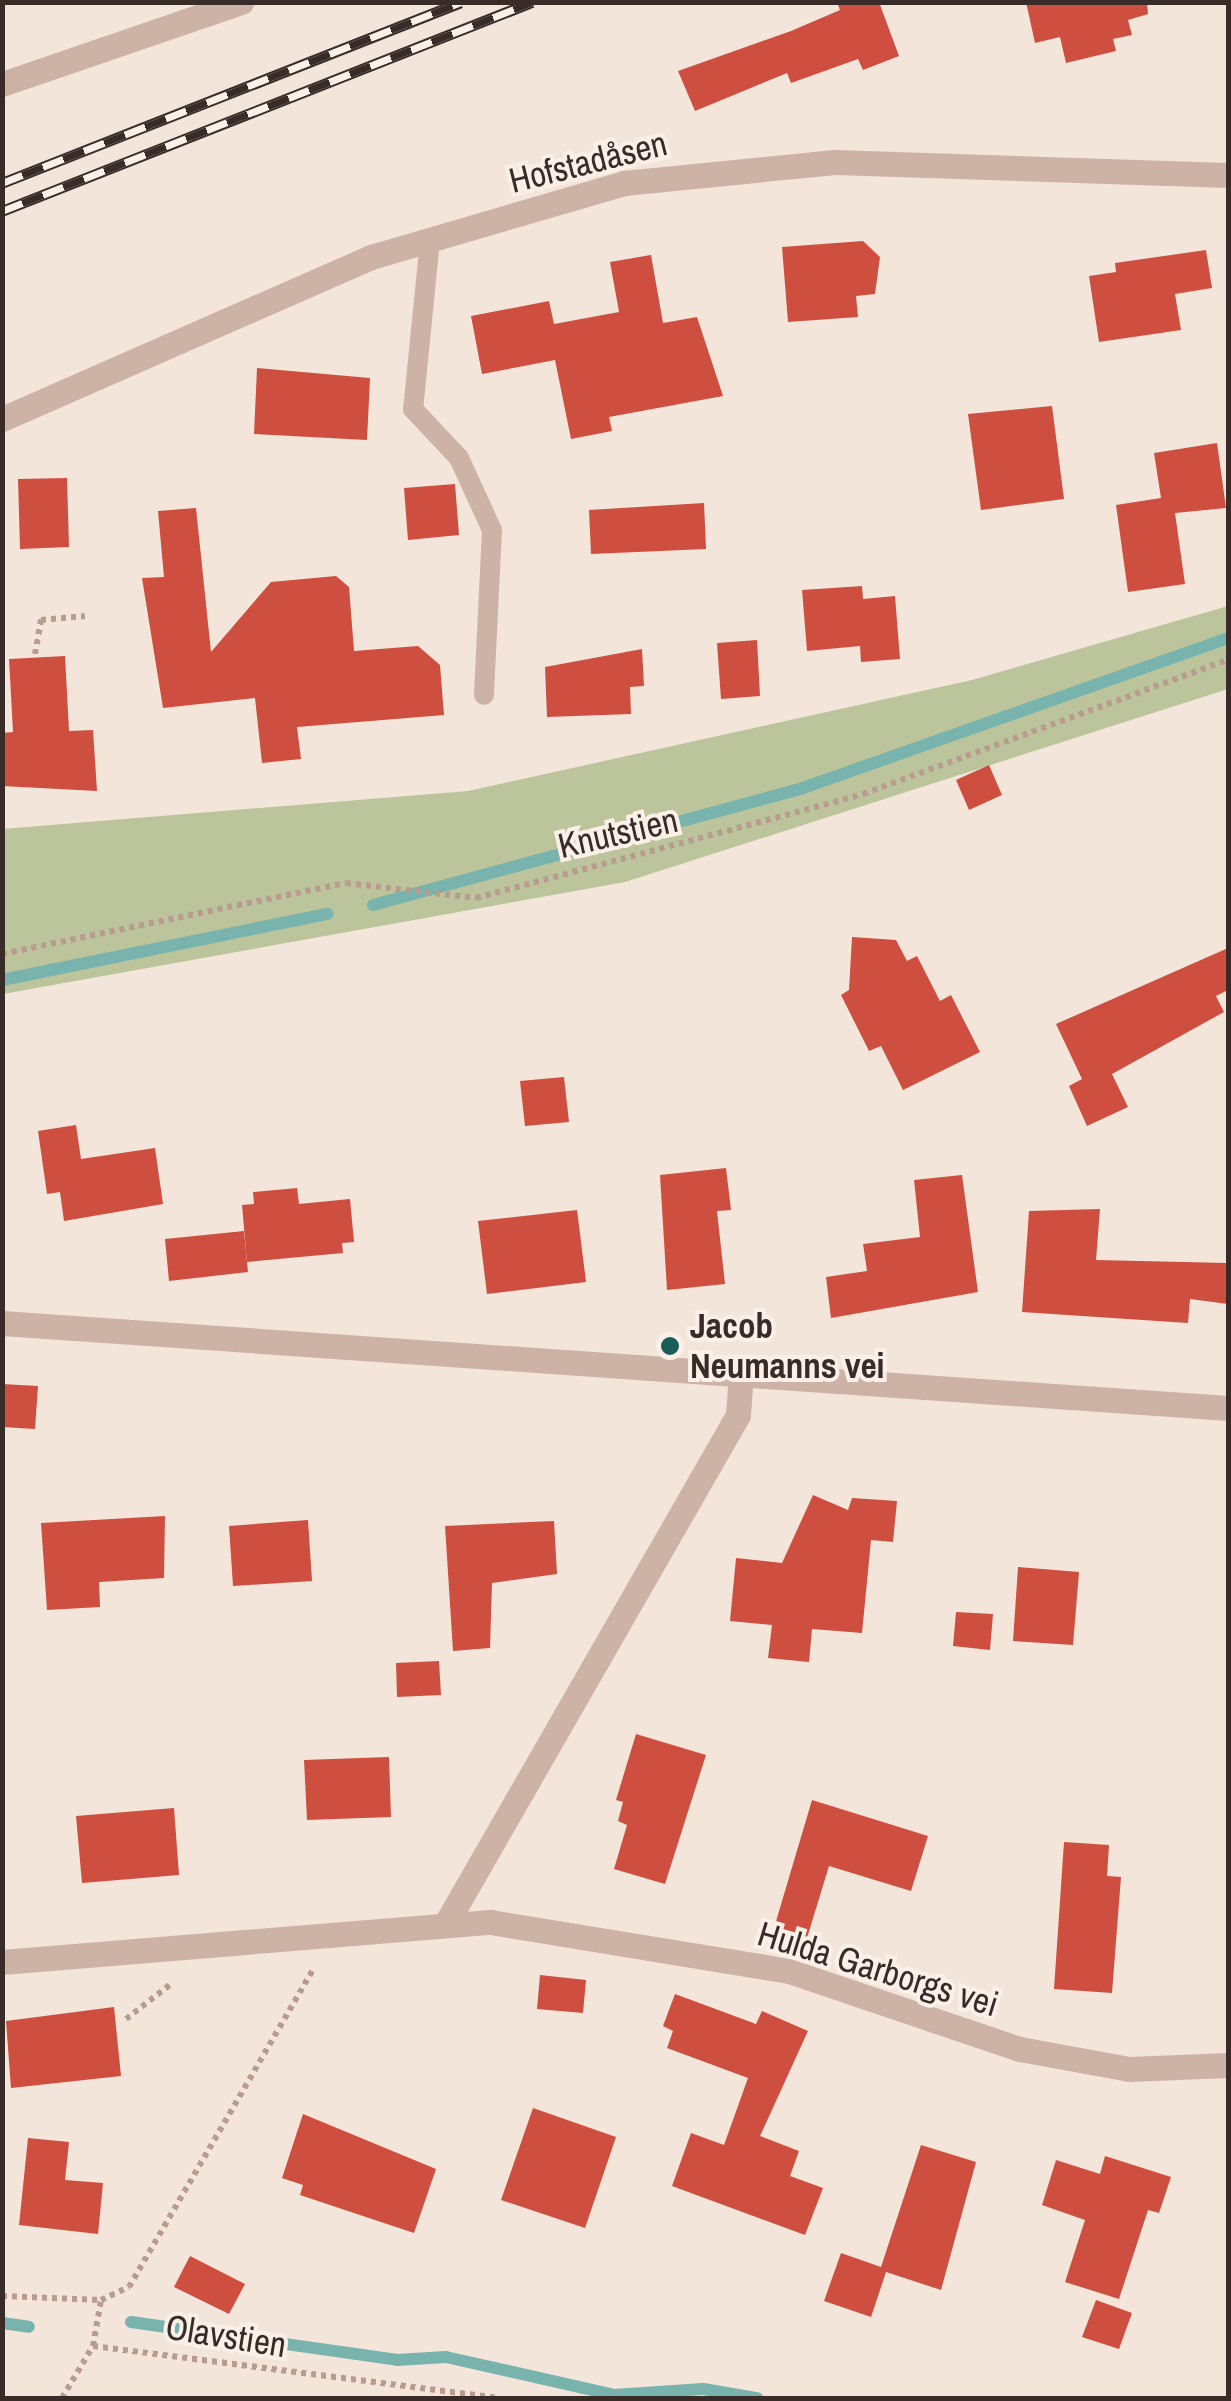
<!DOCTYPE html>
<meta charset="utf-8">
<style>
body{margin:0}
#map{position:relative;width:1231px;height:2401px;overflow:hidden;background:#f4e5db;font-family:"Archivo Narrow",sans-serif}
div>[style]{position:absolute}
.green>*{inset:0;background:#bbc49a}
.stream>*{height:12px;margin:-6px;padding:0 6px;transform-origin:6px;border-radius:6px;background:#78b3ad}
.building>*{inset:0;background:#ce4f3f}
.path>*{height:6px;margin-top:-3px;transform-origin:0;background:repeating-linear-gradient(90deg,#b89c90 0 5px,transparent 0 10px)}
.lane>*{height:20px;margin:-10px;padding:0 10px;transform-origin:10px;border-radius:10px;background:#cdb3a6}
.street>*{height:25px;margin:-12.5px;padding:0 12.5px;transform-origin:12.5px;border-radius:12.5px;background:#cdb3a6}
.rail>*{height:11px;margin-top:-5.5px;transform-origin:0;background:repeating-linear-gradient(90deg,#fbf0e8 0 22px,#382b28 0 44px);box-sizing:border-box;border-block:2px solid #382b28}
.dots>*{width:28px;height:28px;translate:-50% -50%;box-sizing:border-box;border:5px solid #fbf0e8;border-radius:50%}
span{translate:-50% -50%;white-space:nowrap;text-align:center;line-height:1.15;-webkit-text-stroke:8px #fbf0e8;paint-order:stroke}
.street-label{font-size:35px;color:#382b28}
.poi-label{font-size:35px;color:#382b28;font-weight:700}
.left{translate:0 -50%;text-align:left}
.frame{position:absolute;inset:0;border:5px solid #382b28;pointer-events:none}
</style>
<div id="map">
<div class="green">
<i style="clip-path:polygon(1228px 606px,1228px 689px,625px 882px,3px 994px,2px 829px,468px 791px,972px 680px)"></i>
</div>
<div class="stream">
<i style="left:373px;top:905px;width:439px;rotate:-15.2deg"></i>
<i style="left:797px;top:790px;width:457px;rotate:-19.4deg"></i>
<i style="left:2px;top:980px;width:332px;rotate:-11.5deg"></i>
<i style="left:131px;top:2322px;width:269px;rotate:8.1deg"></i>
<i style="left:397px;top:2360px;width:49px;rotate:-3.5deg"></i>
<i style="left:446px;top:2357px;width:172px;rotate:12.7deg"></i>
<i style="left:614px;top:2395px;width:89px;rotate:-3.9deg"></i>
<i style="left:703px;top:2389px;width:55px;rotate:9.5deg"></i>
<i style="left:2px;top:2323px;width:27px;rotate:8deg"></i>
</div>
<div class="building">
<i style="clip-path:polygon(837px 2px,879px 2px,899px 56px,863px 70px,858px 59px,791px 83px,787px 73px,695px 111px,678px 71px,791px 31px,840px 10px)"></i>
<i style="clip-path:polygon(1026px 2px,1147px 2px,1148px 14px,1128px 20px,1132px 35px,1113px 39px,1116px 51px,1066px 63px,1060px 37px,1035px 43px)"></i>
<i style="clip-path:polygon(863px 241px,880px 257px,875px 294px,856px 296px,858px 317px,788px 322px,782px 247px)"></i>
<i style="clip-path:polygon(1206px 250px,1212px 288px,1175px 294px,1181px 330px,1099px 342px,1089px 276px,1116px 272px,1115px 263px)"></i>
<i style="clip-path:polygon(651px 255px,663px 323px,697px 317px,723px 396px,609px 417px,612px 431px,571px 439px,555px 360px,482px 374px,471px 316px,549px 301px,554px 324px,619px 312px,610px 262px)"></i>
<i style="clip-path:polygon(257px 368px,370px 378px,367px 440px,254px 434px)"></i>
<i style="clip-path:polygon(1052px 406px,1064px 499px,981px 510px,968px 414px)"></i>
<i style="clip-path:polygon(1217px 443px,1226px 508px,1175px 513px,1185px 584px,1128px 592px,1116px 505px,1161px 498px,1154px 453px)"></i>
<i style="clip-path:polygon(67px 478px,69px 547px,20px 549px,18px 479px)"></i>
<i style="clip-path:polygon(455px 484px,459px 535px,408px 540px,404px 488px)"></i>
<i style="clip-path:polygon(704px 503px,706px 549px,591px 554px,589px 510px)"></i>
<i style="clip-path:polygon(196px 508px,211px 652px,271px 582px,336px 576px,349px 587px,354px 651px,418px 646px,440px 665px,444px 715px,297px 727px,301px 759px,262px 763px,255px 698px,163px 708px,142px 578px,164px 577px,158px 511px)"></i>
<i style="clip-path:polygon(862px 586px,863px 599px,895px 596px,900px 659px,861px 662px,860px 646px,807px 651px,802px 590px)"></i>
<i style="clip-path:polygon(757px 640px,760px 696px,721px 699px,717px 643px)"></i>
<i style="clip-path:polygon(642px 649px,644px 686px,630px 687px,631px 714px,547px 717px,545px 667px)"></i>
<i style="clip-path:polygon(65px 656px,69px 731px,93px 730px,97px 791px,2px 786px,2px 733px,13px 732px,9px 659px)"></i>
<i style="clip-path:polygon(989px 765px,1002px 795px,969px 810px,956px 780px)"></i>
<i style="clip-path:polygon(852px 937px,896px 940px,907px 961px,917px 956px,940px 1001px,951px 995px,980px 1052px,903px 1090px,881px 1046px,869px 1051px,841px 995px,849px 990px)"></i>
<i style="clip-path:polygon(1228px 948px,1228px 990px,1216px 996px,1224px 1012px,1112px 1074px,1128px 1107px,1087px 1126px,1069px 1086px,1082px 1079px,1056px 1024px)"></i>
<i style="clip-path:polygon(564px 1077px,569px 1122px,525px 1126px,520px 1081px)"></i>
<i style="clip-path:polygon(76px 1125px,81px 1159px,155px 1148px,163px 1204px,64px 1221px,60px 1192px,47px 1194px,38px 1131px)"></i>
<i style="clip-path:polygon(726px 1168px,731px 1210px,717px 1211px,725px 1284px,667px 1290px,660px 1175px)"></i>
<i style="clip-path:polygon(962px 1175px,978px 1292px,831px 1318px,826px 1277px,867px 1271px,863px 1244px,920px 1237px,914px 1180px)"></i>
<i style="clip-path:polygon(297px 1188px,299px 1204px,350px 1199px,354px 1242px,342px 1243px,343px 1253px,247px 1262px,242px 1205px,254px 1204px,253px 1192px)"></i>
<i style="clip-path:polygon(1100px 1209px,1096px 1260px,1228px 1263px,1228px 1304px,1190px 1299px,1188px 1323px,1022px 1312px,1029px 1211px)"></i>
<i style="clip-path:polygon(577px 1210px,586px 1282px,487px 1294px,478px 1221px)"></i>
<i style="clip-path:polygon(244px 1231px,248px 1272px,169px 1281px,165px 1239px)"></i>
<i style="clip-path:polygon(2px 1384px,38px 1386px,35px 1429px,2px 1427px)"></i>
<i style="clip-path:polygon(813px 1495px,848px 1510px,852px 1498px,897px 1501px,893px 1542px,871px 1540px,862px 1633px,812px 1629px,809px 1662px,768px 1658px,772px 1625px,730px 1621px,736px 1558px,782px 1563px)"></i>
<i style="clip-path:polygon(165px 1516px,164px 1578px,99px 1582px,100px 1607px,47px 1610px,41px 1523px)"></i>
<i style="clip-path:polygon(308px 1520px,312px 1581px,233px 1586px,229px 1526px)"></i>
<i style="clip-path:polygon(554px 1521px,557px 1574px,492px 1583px,490px 1648px,453px 1651px,445px 1526px)"></i>
<i style="clip-path:polygon(1018px 1567px,1079px 1572px,1073px 1645px,1013px 1641px)"></i>
<i style="clip-path:polygon(956px 1612px,993px 1614px,990px 1650px,953px 1646px)"></i>
<i style="clip-path:polygon(439px 1661px,441px 1695px,397px 1697px,396px 1663px)"></i>
<i style="clip-path:polygon(636px 1734px,706px 1755px,665px 1884px,614px 1869px,627px 1825px,618px 1821px,623px 1802px,616px 1800px)"></i>
<i style="clip-path:polygon(389px 1757px,391px 1817px,307px 1820px,304px 1760px)"></i>
<i style="clip-path:polygon(812px 1800px,928px 1836px,911px 1891px,829px 1866px,807px 1938px,774px 1928px)"></i>
<i style="clip-path:polygon(174px 1808px,179px 1875px,82px 1883px,76px 1816px)"></i>
<i style="clip-path:polygon(1064px 1842px,1109px 1845px,1107px 1876px,1121px 1877px,1112px 1993px,1054px 1989px)"></i>
<i style="clip-path:polygon(540px 1975px,586px 1980px,583px 2013px,537px 2009px)"></i>
<i style="clip-path:polygon(675px 1994px,756px 2024px,762px 2011px,808px 2031px,760px 2136px,799px 2151px,790px 2176px,823px 2188px,805px 2235px,672px 2186px,691px 2133px,724px 2145px,748px 2078px,667px 2048px,673px 2031px,663px 2026px)"></i>
<i style="clip-path:polygon(114px 2007px,121px 2076px,11px 2088px,6px 2021px)"></i>
<i style="clip-path:polygon(533px 2108px,616px 2137px,585px 2228px,501px 2200px)"></i>
<i style="clip-path:polygon(303px 2114px,436px 2169px,414px 2233px,300px 2195px,303px 2185px,282px 2178px)"></i>
<i style="clip-path:polygon(28px 2138px,69px 2142px,65px 2180px,103px 2183px,98px 2234px,19px 2225px)"></i>
<i style="clip-path:polygon(921px 2145px,976px 2162px,941px 2290px,886px 2272px,871px 2317px,824px 2301px,841px 2253px,881px 2267px)"></i>
<i style="clip-path:polygon(1105px 2156px,1171px 2177px,1159px 2213px,1148px 2210px,1119px 2299px,1065px 2282px,1085px 2220px,1042px 2205px,1056px 2160px,1100px 2174px)"></i>
<i style="clip-path:polygon(190px 2256px,245px 2284px,229px 2314px,174px 2287px)"></i>
<i style="clip-path:polygon(1096px 2300px,1132px 2313px,1119px 2349px,1082px 2337px)"></i>
</div>
<div class="path">
<i style="left:35px;top:654px;width:35px;rotate:-80deg"></i>
<i style="left:41px;top:620px;width:44px;rotate:-5.2deg"></i>
<i style="left:2px;top:954px;width:351px;rotate:-11.7deg"></i>
<i style="left:346px;top:883px;width:131px;rotate:6.6deg"></i>
<i style="left:476px;top:898px;width:401px;rotate:-15deg"></i>
<i style="left:863px;top:794px;width:389px;rotate:-20.2deg"></i>
<i style="left:126px;top:2019px;width:58px;rotate:-38deg"></i>
<i style="left:2px;top:2296px;width:99px;rotate:2.3deg"></i>
<i style="left:101px;top:2300px;width:31px;rotate:-25deg"></i>
<i style="left:129px;top:2287px;width:367px;rotate:-59.9deg"></i>
<i style="left:93px;top:2346px;width:407px;rotate:7.3deg"></i>
<i style="left:62px;top:2398px;width:61px;rotate:-59.2deg"></i>
<i style="left:93px;top:2346px;width:47px;rotate:-80.1deg"></i>
</div>
<div class="lane">
<i style="left:430px;top:240px;width:170px;rotate:95.7deg"></i>
<i style="left:413px;top:409px;width:67px;rotate:46.8deg"></i>
<i style="left:459px;top:458px;width:79px;rotate:65.4deg"></i>
<i style="left:492px;top:530px;width:165px;rotate:92.8deg"></i>
</div>
<div class="street">
<i style="left:2px;top:84px;width:253px;rotate:-18.9deg"></i>
<i style="left:2px;top:419px;width:403px;rotate:-23.7deg"></i>
<i style="left:371px;top:257px;width:264px;rotate:-16.3deg"></i>
<i style="left:624px;top:183px;width:212px;rotate:-5.7deg"></i>
<i style="left:835px;top:162px;width:393px;rotate:1.9deg"></i>
<i style="left:2px;top:1323px;width:1229px;rotate:3.97deg"></i>
<i style="left:448px;top:1920px;width:582px;rotate:-60.13deg"></i>
<i style="left:738px;top:1415px;width:39px;rotate:-86deg"></i>
<i style="left:2px;top:1962px;width:490px;rotate:-4.7deg"></i>
<i style="left:490px;top:1922px;width:303px;rotate:9.3deg"></i>
<i style="left:789px;top:1971px;width:244px;rotate:18.7deg"></i>
<i style="left:1020px;top:2049px;width:111px;rotate:10.4deg"></i>
<i style="left:1129px;top:2069px;width:99px;rotate:-2.3deg"></i>
</div>
<div class="rail">
<i style="left:2px;top:183px;width:493px;rotate:-21.5deg"></i>
<i style="left:2px;top:211px;width:570px;rotate:-21.52deg"></i>
</div>
<div class="dots">
<i style="left:670px;top:1346px;background:#1a5d58"></i>
</div>
<div class="street-label">
<span style="left:588px;top:162px;rotate:-14deg">Hofstadåsen</span>
<span style="left:618px;top:833px;rotate:-13deg">Knutstien</span>
<span style="left:878px;top:1969px;rotate:17deg">Hulda Garborgs vei</span>
<span style="left:226px;top:2336px;rotate:9deg">Olavstien</span>
</div>
<div class="poi-label">
<span class="left" style="left:690px;top:1346px">Jacob<br>Neumanns vei</span>
</div>
<div class="frame"></div>
</div>
